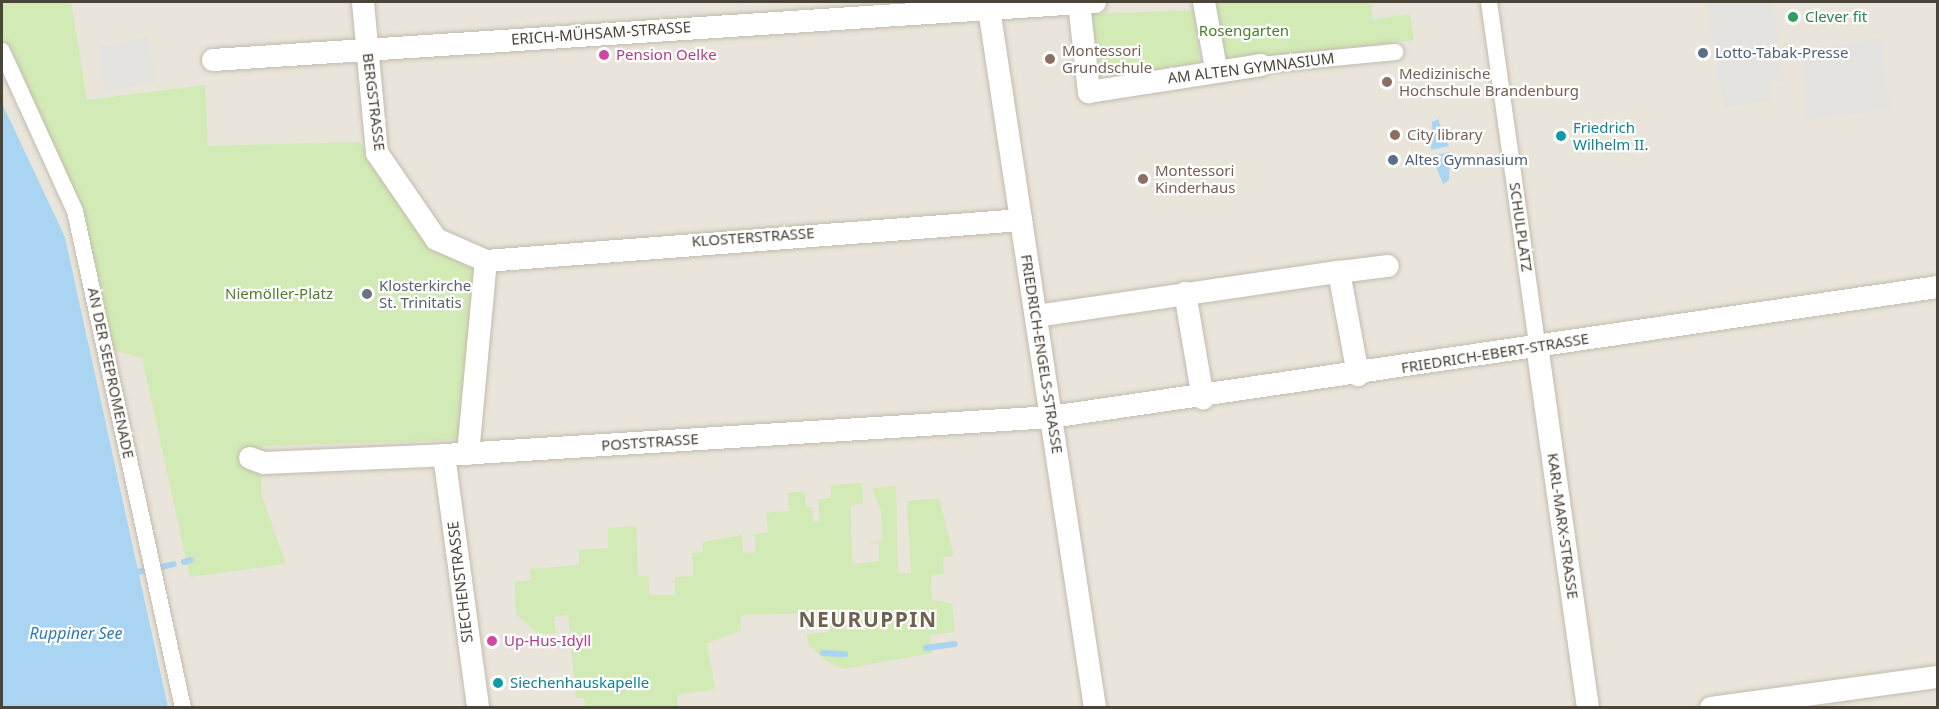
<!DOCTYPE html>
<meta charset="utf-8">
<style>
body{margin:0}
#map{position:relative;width:1939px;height:709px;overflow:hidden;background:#f6f3ec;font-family:"Noto Sans",sans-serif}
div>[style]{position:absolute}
.residential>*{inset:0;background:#eae5da}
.green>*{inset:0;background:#d2eab5}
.parking>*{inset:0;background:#e5e3e0}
.water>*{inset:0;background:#a9d4f2}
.stream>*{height:6px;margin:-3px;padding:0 3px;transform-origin:3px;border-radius:3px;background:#a9d4f2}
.roads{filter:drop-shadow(0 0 2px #c2bbae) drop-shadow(0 0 2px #c2bbae)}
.pedestrian>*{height:16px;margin:-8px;padding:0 8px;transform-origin:8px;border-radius:8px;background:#fff}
.minor>*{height:22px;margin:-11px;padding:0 11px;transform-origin:11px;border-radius:11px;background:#fff}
.dots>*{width:16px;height:16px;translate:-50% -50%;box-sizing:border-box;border:3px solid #fff;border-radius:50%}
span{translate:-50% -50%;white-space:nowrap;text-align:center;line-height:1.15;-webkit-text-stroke:4.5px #fff;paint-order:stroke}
.leisure-label{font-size:15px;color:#27864d}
.left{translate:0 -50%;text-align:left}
.park-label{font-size:15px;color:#4a7f2a}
.street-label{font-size:15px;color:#4b4439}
.education-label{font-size:15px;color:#785e54}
.service-label{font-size:15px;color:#4e5e75}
.hotel-label{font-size:15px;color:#b23c85}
.culture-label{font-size:15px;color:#0d838f}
.worship-label{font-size:15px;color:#5b616d}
.water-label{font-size:16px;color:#2e7ab2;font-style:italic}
.district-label{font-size:21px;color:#6e6250;font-weight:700;letter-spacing:1.5px}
.frame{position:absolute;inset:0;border:3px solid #4b4439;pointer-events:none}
</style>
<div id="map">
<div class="residential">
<i style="clip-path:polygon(2px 2px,1937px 2px,1937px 707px,168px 707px,65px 237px,2px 103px)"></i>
</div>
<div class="green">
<i style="clip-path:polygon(2px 2px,71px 2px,87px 100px,205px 85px,208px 146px,359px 142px,392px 189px,476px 267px,457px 440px,263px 446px,261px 493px,286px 564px,190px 577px,142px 358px,111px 350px,83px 217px,2px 37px)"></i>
<i style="clip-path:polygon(1207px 2px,1371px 2px,1373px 19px,1410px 14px,1414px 40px,1219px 63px)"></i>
<i style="clip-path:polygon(1195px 10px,1200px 63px,1101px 77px,1091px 14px)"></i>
<i style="clip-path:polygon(862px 483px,863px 503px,851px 505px,852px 564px,879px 561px,879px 543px,866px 544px,883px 540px,881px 511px,872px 488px,896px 486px,898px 573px,911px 573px,907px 501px,939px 498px,954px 556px,943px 557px,944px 574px,931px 575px,932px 600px,952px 603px,955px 632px,930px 635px,933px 653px,844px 669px,824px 660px,808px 644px,807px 634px,828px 632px,827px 613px,740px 615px,741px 630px,707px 644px,715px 689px,677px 695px,678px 707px,585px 707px,584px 698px,576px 698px,568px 615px,554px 617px,556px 634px,537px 633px,516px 614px,515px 582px,531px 580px,530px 569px,579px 565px,579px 550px,608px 548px,608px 528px,636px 526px,638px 576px,648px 576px,650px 595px,675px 595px,675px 577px,693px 576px,692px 553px,703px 552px,702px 542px,742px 535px,743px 553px,756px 552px,755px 534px,768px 532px,766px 513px,789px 511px,788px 493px,804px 491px,806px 507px,812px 507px,813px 522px,820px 521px,818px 499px,831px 498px,831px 485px)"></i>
</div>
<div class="parking">
<i style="clip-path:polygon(1707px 2px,1773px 2px,1784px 80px,1770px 83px,1772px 100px,1723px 108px)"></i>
<i style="clip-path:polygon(149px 37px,155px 82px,105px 92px,99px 47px)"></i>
<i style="clip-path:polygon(1881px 38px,1890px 109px,1808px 121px,1800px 61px,1831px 56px,1830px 45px)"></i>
</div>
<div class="water">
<i style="clip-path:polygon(2px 103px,65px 237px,168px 707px,2px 707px)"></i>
<i style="clip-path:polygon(1438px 119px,1449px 146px,1431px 150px,1432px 122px)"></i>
<i style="clip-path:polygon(1450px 152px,1449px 180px,1443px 184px,1432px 156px)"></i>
</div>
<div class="stream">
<i style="left:184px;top:562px;width:7px;rotate:-16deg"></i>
<i style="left:161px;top:567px;width:13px;rotate:-13deg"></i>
<i style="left:138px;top:572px;width:9px;rotate:-13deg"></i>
<i style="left:926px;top:648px;width:29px;rotate:-8deg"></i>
<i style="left:823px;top:653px;width:22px;rotate:3deg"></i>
</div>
<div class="roads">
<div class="pedestrian">
<i style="left:1489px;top:2px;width:346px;rotate:82deg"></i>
<i style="left:2px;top:51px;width:176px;rotate:65.5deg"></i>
<i style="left:75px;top:211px;width:509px;rotate:77.74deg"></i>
<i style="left:1261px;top:65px;width:135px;rotate:-5.5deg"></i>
</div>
<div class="minor">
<i style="left:363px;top:2px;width:152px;rotate:84.7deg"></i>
<i style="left:377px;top:153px;width:104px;rotate:55.5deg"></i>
<i style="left:436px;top:239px;width:55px;rotate:23.7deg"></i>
<i style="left:988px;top:2px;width:714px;rotate:81.38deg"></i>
<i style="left:1204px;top:2px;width:68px;rotate:79.8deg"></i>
<i style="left:1079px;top:3px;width:90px;rotate:83.6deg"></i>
<i style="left:1089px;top:92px;width:174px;rotate:-8.9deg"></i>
<i style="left:213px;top:60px;width:884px;rotate:-3.76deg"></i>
<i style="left:486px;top:261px;width:537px;rotate:-4.38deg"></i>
<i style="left:1339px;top:272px;width:49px;rotate:-7deg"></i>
<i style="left:1185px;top:293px;width:107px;rotate:80.3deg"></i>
<i style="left:1036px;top:316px;width:306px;rotate:-8.3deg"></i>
<i style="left:1339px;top:272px;width:105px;rotate:79.5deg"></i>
<i style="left:1537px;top:345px;width:367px;rotate:82deg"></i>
<i style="left:468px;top:454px;width:194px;rotate:-84.7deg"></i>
<i style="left:444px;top:455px;width:255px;rotate:82.3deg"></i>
<i style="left:250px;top:458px;width:15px;rotate:20deg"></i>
<i style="left:264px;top:463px;width:180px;rotate:-2.5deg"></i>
<i style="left:444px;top:455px;width:608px;rotate:-3.58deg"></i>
<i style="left:1051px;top:417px;width:896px;rotate:-8.34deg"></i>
<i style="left:1711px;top:708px;width:229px;rotate:-7.8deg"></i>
</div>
</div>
<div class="dots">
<i style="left:1793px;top:17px;background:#2e9e5b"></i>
<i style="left:1703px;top:53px;background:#5c6f8a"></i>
<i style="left:604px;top:55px;background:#d1479c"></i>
<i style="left:1050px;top:59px;background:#8d6e63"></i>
<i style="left:1387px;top:82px;background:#8d6e63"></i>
<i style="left:1395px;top:135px;background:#8d6e63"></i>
<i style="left:1561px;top:136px;background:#0f9aa8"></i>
<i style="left:1393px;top:160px;background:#5c6f8a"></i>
<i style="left:1143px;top:179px;background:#8d6e63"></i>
<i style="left:367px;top:294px;background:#6b7280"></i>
<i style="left:492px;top:641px;background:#d1479c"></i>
<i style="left:498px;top:683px;background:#0f9aa8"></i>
</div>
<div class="leisure-label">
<span class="left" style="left:1805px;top:17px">Clever fit</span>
</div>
<div class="park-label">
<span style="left:1244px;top:31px">Rosengarten</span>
<span style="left:279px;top:294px">Niemöller-Platz</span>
</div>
<div class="street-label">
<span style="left:601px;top:33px;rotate:-4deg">ERICH-MÜHSAM-STRASSE</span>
<span style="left:1251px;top:68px;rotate:-7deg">AM ALTEN GYMNASIUM</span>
<span style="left:374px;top:102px;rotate:83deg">BERGSTRASSE</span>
<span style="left:1521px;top:227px;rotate:82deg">SCHULPLATZ</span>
<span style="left:753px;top:237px;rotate:-4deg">KLOSTERSTRASSE</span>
<span style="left:1495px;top:353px;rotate:-9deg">FRIEDRICH-EBERT-STRASSE</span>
<span style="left:1042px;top:354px;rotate:81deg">FRIEDRICH-ENGELS-STRASSE</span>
<span style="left:111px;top:373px;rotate:78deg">AN DER SEEPROMENADE</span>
<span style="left:650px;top:442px;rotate:-4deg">POSTSTRASSE</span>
<span style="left:1563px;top:526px;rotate:82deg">KARL-MARX-STRASSE</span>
<span style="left:460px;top:582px;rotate:-97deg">SIECHENSTRASSE</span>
</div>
<div class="education-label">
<span class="left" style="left:1062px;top:59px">Montessori<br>Grundschule</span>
<span class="left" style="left:1399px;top:82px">Medizinische<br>Hochschule Brandenburg</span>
<span class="left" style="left:1407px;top:135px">City library</span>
<span class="left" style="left:1155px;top:179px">Montessori<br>Kinderhaus</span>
</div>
<div class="service-label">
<span class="left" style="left:1715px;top:53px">Lotto-Tabak-Presse</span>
<span class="left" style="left:1405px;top:160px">Altes Gymnasium</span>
</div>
<div class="hotel-label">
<span class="left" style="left:616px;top:55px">Pension Oelke</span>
<span class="left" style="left:504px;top:641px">Up-Hus-Idyll</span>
</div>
<div class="culture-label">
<span class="left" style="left:1573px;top:136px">Friedrich<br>Wilhelm II.</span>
<span class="left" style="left:510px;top:683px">Siechenhauskapelle</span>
</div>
<div class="worship-label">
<span class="left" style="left:379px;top:294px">Klosterkirche<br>St. Trinitatis</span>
</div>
<div class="water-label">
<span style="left:76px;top:633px">Ruppiner See</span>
</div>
<div class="district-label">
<span style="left:868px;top:619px">NEURUPPIN</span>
</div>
<div class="frame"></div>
</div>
